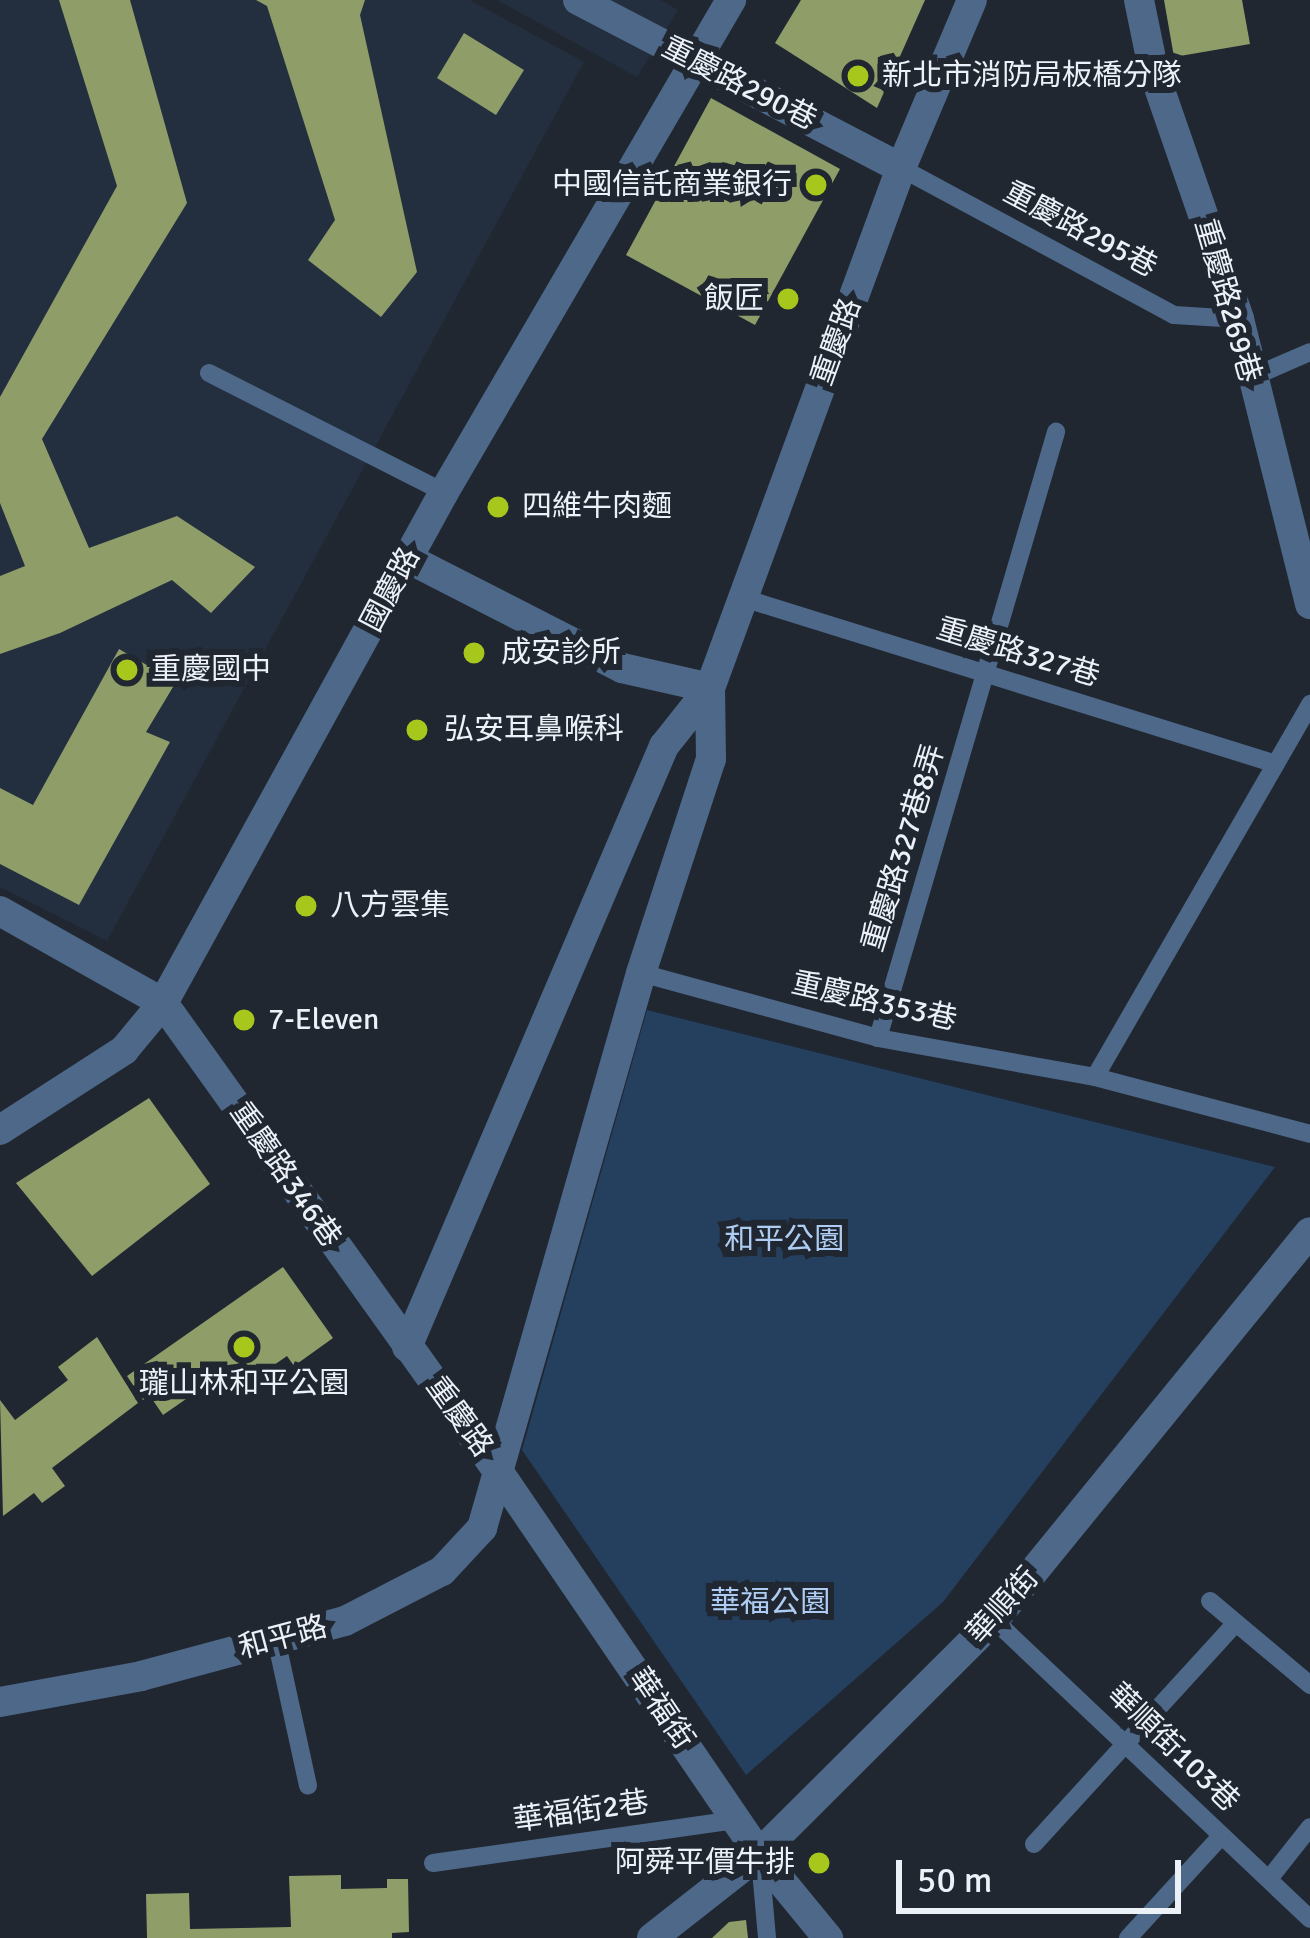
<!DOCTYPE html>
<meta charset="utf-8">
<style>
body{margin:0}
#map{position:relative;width:1310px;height:1938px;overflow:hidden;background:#202731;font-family:Signika,"Noto Sans TC",sans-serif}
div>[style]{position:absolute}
.built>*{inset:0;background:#232f3e}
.green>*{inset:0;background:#253f5f}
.building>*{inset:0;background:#8f9d69}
.lane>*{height:18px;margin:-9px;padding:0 9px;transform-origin:9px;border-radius:9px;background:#4d6888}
.street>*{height:30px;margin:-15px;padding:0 15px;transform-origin:15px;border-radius:15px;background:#4d6888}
.dots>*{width:33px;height:33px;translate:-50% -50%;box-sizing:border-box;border:6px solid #202731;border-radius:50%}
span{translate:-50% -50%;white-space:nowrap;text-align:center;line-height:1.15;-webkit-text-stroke:12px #202731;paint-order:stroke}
.poi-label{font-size:30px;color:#ecf1f8}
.left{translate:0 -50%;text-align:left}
.right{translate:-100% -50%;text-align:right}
.street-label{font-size:30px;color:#ecf1f8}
.park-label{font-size:30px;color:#afcdf3}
.scale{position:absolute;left:896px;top:1860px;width:285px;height:54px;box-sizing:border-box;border:6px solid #ecf1f8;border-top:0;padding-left:15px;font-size:36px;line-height:42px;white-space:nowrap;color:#ecf1f8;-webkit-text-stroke:9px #202731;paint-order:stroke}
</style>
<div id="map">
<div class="built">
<i style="clip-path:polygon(0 0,470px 0,584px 62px,107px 941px,0 887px)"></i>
<i style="clip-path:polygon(497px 0,661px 0,678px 10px,637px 77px)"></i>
</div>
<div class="green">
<i style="clip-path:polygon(647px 1010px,1275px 1167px,943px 1602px,746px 1775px,522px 1450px)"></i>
</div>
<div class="building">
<i style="clip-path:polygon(59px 0,130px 0,187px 203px,42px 439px,89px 548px,177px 516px,255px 567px,211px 613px,172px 580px,60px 633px,0 654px,0 576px,25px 566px,0 503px,0 397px,117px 186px)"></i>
<i style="clip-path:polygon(256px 0,365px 0,360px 15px,417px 272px,381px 317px,308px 260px,335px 220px,267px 6px)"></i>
<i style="clip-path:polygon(801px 0,925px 0,877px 108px,775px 43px)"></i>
<i style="clip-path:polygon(1164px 0,1242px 0,1250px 44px,1174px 57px)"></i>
<i style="clip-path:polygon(464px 33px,524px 70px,496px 115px,437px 78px)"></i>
<i style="clip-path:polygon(711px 98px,840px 169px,755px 325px,626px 255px)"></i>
<i style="clip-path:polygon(119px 649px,176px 682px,146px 732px,170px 742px,79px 905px,0 864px,0 788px,33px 805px)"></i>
<i style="clip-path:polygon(149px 1098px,210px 1184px,92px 1276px,16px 1183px)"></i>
<i style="clip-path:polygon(283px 1267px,333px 1338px,294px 1366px,287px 1356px,225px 1399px,212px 1381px,163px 1415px,150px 1396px,143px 1400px,127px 1376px)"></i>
<i style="clip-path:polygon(97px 1337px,138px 1403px,52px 1468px,65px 1486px,42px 1503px,34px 1493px,3px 1516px,0 1400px,15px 1420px,68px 1380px,58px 1367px)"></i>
<i style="clip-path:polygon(341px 1875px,341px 1889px,387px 1888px,387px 1879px,408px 1879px,409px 1932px,392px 1933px,392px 1938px,147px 1938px,146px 1894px,189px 1893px,190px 1929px,291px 1927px,289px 1876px)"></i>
<i style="clip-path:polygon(746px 1920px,748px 1938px,712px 1938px,729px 1922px)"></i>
</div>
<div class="lane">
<i style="left:901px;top:168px;width:310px;rotate:28.3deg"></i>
<i style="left:1174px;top:315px;width:65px;rotate:3.5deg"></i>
<i style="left:209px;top:373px;width:263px;rotate:26.9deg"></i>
<i style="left:1250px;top:378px;width:65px;rotate:-23.4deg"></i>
<i style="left:743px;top:598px;width:558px;rotate:17.3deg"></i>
<i style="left:641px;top:973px;width:246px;rotate:15.3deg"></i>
<i style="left:878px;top:1038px;width:220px;rotate:10.2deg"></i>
<i style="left:1095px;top:1077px;width:222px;rotate:14.8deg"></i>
<i style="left:878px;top:1038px;width:632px;rotate:-73.63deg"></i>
<i style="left:1095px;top:1077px;width:431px;rotate:-60deg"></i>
<i style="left:1210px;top:1601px;width:131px;rotate:40deg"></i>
<i style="left:994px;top:1620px;width:435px;rotate:43.4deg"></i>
<i style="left:276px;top:1639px;width:150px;rotate:77.7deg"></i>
<i style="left:1034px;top:1844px;width:299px;rotate:-47.6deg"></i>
<i style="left:760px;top:1859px;width:79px;rotate:84.9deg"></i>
<i style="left:433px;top:1863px;width:307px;rotate:-8.1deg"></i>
<i style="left:1269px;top:1879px;width:66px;rotate:-51.7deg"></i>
<i style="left:1128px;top:1938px;width:138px;rotate:-47.6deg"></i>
</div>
<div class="street">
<i style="left:578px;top:0;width:364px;rotate:27.5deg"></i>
<i style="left:1139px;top:0;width:75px;rotate:78.4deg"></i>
<i style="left:1154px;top:73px;width:260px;rotate:70.9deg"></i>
<i style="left:1239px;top:319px;width:294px;rotate:76deg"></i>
<i style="left:409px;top:559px;width:239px;rotate:27.1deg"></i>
<i style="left:622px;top:668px;width:90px;rotate:12.8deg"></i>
<i style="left:0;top:911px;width:187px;rotate:29.4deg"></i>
<i style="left:163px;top:1003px;width:579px;rotate:54.42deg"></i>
<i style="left:500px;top:1474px;width:460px;rotate:55.7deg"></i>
<i style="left:759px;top:1854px;width:109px;rotate:50.6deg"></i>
<i style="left:0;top:1130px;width:148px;rotate:-32.8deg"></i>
<i style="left:124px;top:1050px;width:61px;rotate:-50.3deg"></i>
<i style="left:163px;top:1003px;width:583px;rotate:-61.19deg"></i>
<i style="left:444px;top:492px;width:570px;rotate:-59.74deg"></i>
<i style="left:407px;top:1347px;width:654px;rotate:-66.85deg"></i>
<i style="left:664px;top:746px;width:74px;rotate:-51.6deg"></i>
<i style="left:710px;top:688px;width:554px;rotate:-69.83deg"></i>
<i style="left:901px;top:168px;width:182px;rotate:-67.1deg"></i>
<i style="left:0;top:1702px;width:143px;rotate:-10.4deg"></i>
<i style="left:141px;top:1676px;width:211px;rotate:-15.1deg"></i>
<i style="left:345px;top:1621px;width:109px;rotate:-27.3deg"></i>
<i style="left:442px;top:1571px;width:59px;rotate:-47.1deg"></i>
<i style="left:482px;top:1528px;width:577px;rotate:-74.01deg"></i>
<i style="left:641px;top:973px;width:225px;rotate:-71.9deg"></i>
<i style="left:711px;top:759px;width:71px;rotate:-90.8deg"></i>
<i style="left:652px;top:1938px;width:136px;rotate:-38.1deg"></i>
<i style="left:759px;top:1854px;width:332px;rotate:-44.9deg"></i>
<i style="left:994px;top:1620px;width:500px;rotate:-50.84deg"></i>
</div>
<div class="dots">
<i style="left:858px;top:76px;background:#a8c71d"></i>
<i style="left:816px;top:185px;background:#a8c71d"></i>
<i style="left:788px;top:299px;background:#a8c71d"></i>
<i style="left:498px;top:507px;background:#a8c71d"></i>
<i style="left:474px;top:653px;background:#a8c71d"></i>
<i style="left:127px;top:670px;background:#a8c71d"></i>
<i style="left:417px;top:730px;background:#a8c71d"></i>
<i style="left:306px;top:906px;background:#a8c71d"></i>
<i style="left:244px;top:1020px;background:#a8c71d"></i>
<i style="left:244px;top:1347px;background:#a8c71d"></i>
<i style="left:819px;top:1863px;background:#a8c71d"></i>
</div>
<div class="poi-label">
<span class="left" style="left:882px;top:76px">新北市消防局板橋分隊</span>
<span class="right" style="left:792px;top:185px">中國信託商業銀行</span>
<span class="right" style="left:764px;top:299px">飯匠</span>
<span class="left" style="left:522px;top:507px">四維牛肉麵</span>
<span class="left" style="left:501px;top:653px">成安診所</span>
<span class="left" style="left:151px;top:670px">重慶國中</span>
<span class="left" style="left:444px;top:730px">弘安耳鼻喉科</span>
<span class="left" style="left:330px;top:906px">八方雲集</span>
<span class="left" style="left:268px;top:1020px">7-Eleven</span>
<span style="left:244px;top:1384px">瓏山林和平公園</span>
<span class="right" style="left:795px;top:1863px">阿舜平價牛排</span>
</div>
<div class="street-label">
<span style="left:739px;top:84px;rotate:27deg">重慶路290巷</span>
<span style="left:1080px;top:230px;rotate:28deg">重慶路295巷</span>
<span style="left:1227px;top:301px;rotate:74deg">重慶路269巷</span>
<span style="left:837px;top:342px;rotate:-70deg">重慶路</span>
<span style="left:391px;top:590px;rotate:-62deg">國慶路</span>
<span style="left:1018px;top:653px;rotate:17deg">重慶路327巷</span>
<span style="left:904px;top:848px;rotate:-73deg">重慶路327巷8弄</span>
<span style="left:874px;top:1002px;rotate:13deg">重慶路353巷</span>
<span style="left:285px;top:1175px;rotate:55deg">重慶路346巷</span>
<span style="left:459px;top:1417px;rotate:54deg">重慶路</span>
<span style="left:1003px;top:1606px;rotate:-48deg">華順街</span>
<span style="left:283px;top:1638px;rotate:-15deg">和平路</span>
<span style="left:661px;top:1709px;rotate:56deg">華福街</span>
<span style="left:1173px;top:1748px;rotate:44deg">華順街103巷</span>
<span style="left:581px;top:1812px;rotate:-8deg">華福街2巷</span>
</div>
<div class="park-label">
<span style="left:784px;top:1240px">和平公園</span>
<span style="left:770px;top:1603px">華福公園</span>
</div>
<div class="scale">50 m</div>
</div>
